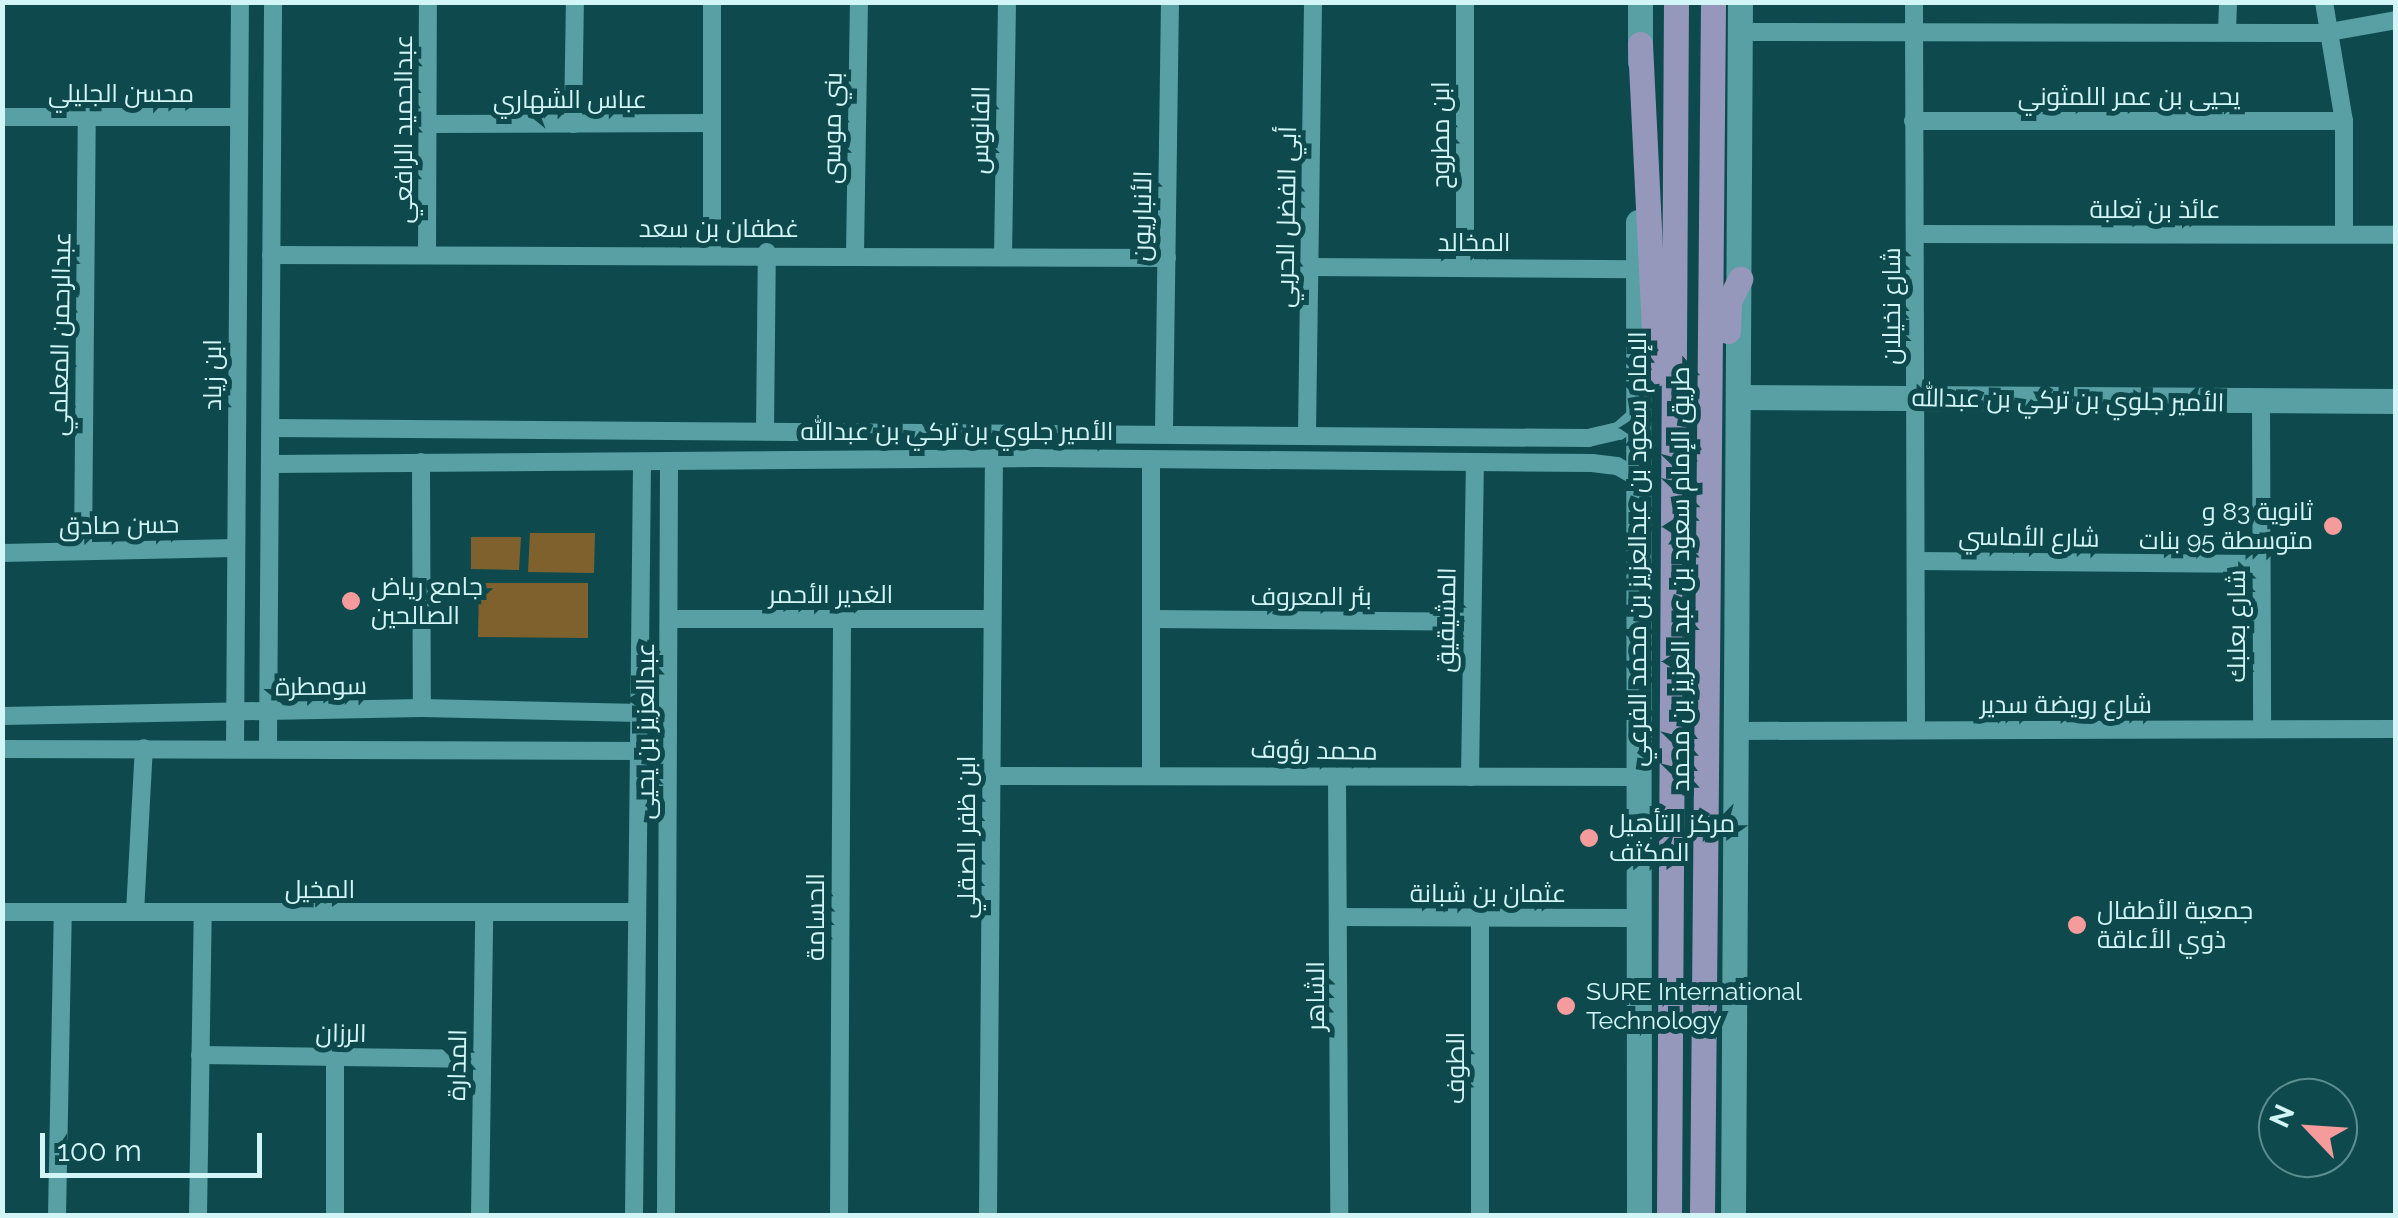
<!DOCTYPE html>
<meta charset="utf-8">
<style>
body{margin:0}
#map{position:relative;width:2398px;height:1218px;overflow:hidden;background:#0e4a4d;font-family:Raleway,Cairo,sans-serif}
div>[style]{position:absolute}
.green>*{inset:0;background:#7f612d}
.street>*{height:18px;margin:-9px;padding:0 9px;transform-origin:9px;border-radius:9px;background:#58a0a3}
.secondary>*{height:25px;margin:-12.5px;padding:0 12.5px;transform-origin:12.5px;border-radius:12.5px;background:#58a0a3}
.primary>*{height:25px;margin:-12.5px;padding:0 12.5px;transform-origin:12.5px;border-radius:12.5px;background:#9698bb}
.dots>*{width:28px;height:28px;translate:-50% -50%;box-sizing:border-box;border:5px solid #0e4a4d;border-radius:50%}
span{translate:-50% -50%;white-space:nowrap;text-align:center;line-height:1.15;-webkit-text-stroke:10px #0e4a4d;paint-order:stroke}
.street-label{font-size:25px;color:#d2f5f7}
.poi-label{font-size:25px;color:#d2f5f7}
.right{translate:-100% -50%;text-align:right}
.left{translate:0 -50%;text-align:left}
.frame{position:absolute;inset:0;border:5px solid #d2f5f7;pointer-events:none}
.north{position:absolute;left:2258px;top:1078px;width:100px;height:100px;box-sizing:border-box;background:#0e4a4d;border:2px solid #5c8e91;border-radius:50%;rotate:295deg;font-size:28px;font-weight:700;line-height:40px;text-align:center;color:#d2f5f7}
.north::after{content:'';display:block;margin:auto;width:35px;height:45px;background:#f59b9c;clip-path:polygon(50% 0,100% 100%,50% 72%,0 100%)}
.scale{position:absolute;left:40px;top:1133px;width:222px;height:45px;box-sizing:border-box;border:5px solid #d2f5f7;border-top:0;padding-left:12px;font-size:30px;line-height:35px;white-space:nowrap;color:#d2f5f7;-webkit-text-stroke:8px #0e4a4d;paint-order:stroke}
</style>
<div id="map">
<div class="green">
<i style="clip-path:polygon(530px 533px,595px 533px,594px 573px,528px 572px)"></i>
<i style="clip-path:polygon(471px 537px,521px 537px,519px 570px,471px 569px)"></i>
<i style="clip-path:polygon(479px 583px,588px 583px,588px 638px,478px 637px)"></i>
</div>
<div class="street">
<i style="left:712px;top:2px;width:251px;rotate:90deg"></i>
<i style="left:1914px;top:2px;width:728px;rotate:89.84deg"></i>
<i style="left:2324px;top:2px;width:121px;rotate:80.5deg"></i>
<i style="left:2344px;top:121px;width:113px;rotate:90deg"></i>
<i style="left:1740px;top:32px;width:584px;rotate:0.1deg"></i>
<i style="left:2324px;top:33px;width:73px;rotate:-10.2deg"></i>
<i style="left:2227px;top:32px;width:30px;rotate:-88deg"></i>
<i style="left:2px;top:117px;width:237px"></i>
<i style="left:1913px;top:121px;width:431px"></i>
<i style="left:429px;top:124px;width:282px;rotate:-0.2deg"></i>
<i style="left:573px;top:124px;width:122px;rotate:-89.1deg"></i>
<i style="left:1915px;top:234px;width:481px;rotate:0.1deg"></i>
<i style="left:855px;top:254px;width:252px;rotate:-89.1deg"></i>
<i style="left:271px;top:255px;width:896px;rotate:0.19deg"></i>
<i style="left:427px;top:255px;width:253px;rotate:-89.8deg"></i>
<i style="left:1003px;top:257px;width:255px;rotate:-89.1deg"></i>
<i style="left:1311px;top:267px;width:327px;rotate:0.4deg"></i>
<i style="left:1465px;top:267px;width:265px;rotate:-90deg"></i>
<i style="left:2261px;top:403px;width:325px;rotate:89.8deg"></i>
<i style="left:271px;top:428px;width:1317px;rotate:0.44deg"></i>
<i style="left:1588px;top:438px;width:32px;rotate:-13deg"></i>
<i style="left:1619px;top:431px;width:24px;rotate:-42deg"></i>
<i style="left:765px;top:430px;width:178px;rotate:-89.4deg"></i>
<i style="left:1164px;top:430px;width:428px;rotate:-89.2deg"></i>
<i style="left:1307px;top:433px;width:431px;rotate:-89.2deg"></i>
<i style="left:1151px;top:461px;width:310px;rotate:90deg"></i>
<i style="left:421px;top:462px;width:246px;rotate:89.8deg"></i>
<i style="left:272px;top:464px;width:765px;rotate:-0.45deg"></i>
<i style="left:1037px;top:458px;width:555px;rotate:0.52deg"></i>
<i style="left:1592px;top:463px;width:25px;rotate:7deg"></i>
<i style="left:1617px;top:466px;width:26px;rotate:29deg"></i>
<i style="left:83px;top:550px;width:432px;rotate:-89.5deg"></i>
<i style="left:2px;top:553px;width:234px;rotate:-1.2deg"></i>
<i style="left:1917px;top:561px;width:343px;rotate:0.5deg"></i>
<i style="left:671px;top:619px;width:320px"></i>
<i style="left:1152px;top:619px;width:317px;rotate:0.5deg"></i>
<i style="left:2px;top:716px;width:420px;rotate:-1.1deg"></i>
<i style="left:422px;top:708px;width:218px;rotate:1.3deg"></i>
<i style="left:1736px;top:731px;width:660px;rotate:-0.17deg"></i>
<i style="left:268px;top:746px;width:744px;rotate:-89.61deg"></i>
<i style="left:235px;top:748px;width:746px;rotate:-89.62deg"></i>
<i style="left:2px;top:749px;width:637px;rotate:0.18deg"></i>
<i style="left:991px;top:776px;width:646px;rotate:0.09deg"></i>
<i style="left:1337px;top:777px;width:439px;rotate:89.7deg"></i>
<i style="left:1470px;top:777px;width:313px;rotate:-89.1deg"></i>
<i style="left:2px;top:912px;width:635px"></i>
<i style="left:135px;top:912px;width:164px;rotate:-86.9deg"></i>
<i style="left:1340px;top:917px;width:296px;rotate:0.2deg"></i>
<i style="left:1480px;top:920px;width:296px;rotate:90deg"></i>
<i style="left:200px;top:1055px;width:282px;rotate:0.8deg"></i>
<i style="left:57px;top:1216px;width:304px;rotate:-88.9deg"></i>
<i style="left:198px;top:1216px;width:303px;rotate:-89.1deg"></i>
<i style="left:335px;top:1216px;width:158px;rotate:-90deg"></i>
<i style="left:480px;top:1216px;width:302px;rotate:-89.2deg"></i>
<i style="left:634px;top:1216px;width:752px;rotate:-89.39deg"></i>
<i style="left:666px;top:1216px;width:753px;rotate:-89.77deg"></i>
<i style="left:839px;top:1216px;width:597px;rotate:-89.71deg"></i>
<i style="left:988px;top:1216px;width:758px;rotate:-89.55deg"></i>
</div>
<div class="secondary">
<i style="left:1640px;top:62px;width:60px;rotate:-90deg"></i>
<i style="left:1638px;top:222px;width:994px;rotate:89.94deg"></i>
<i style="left:1740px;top:397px;width:656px;rotate:0.35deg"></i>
<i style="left:1733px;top:1216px;width:1214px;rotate:-89.67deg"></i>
</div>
<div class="primary">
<i style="left:1640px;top:44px;width:330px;rotate:87.2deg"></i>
<i style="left:1728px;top:331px;width:30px;rotate:-88deg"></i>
<i style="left:1729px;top:301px;width:25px;rotate:-63deg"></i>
<i style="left:1669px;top:1216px;width:1214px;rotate:-89.67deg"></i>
<i style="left:1702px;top:1216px;width:1214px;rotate:-89.48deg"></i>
</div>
<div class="dots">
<i style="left:2333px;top:526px;background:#f59b9c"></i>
<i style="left:351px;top:601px;background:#f59b9c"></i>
<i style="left:1589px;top:838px;background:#f59b9c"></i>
<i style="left:2077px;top:925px;background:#f59b9c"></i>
<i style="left:1566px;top:1006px;background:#f59b9c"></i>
</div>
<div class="street-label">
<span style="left:121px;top:93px">محسن الجليلي</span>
<span style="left:2129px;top:96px">يحيى بن عمر اللمثوني</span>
<span style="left:570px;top:99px">عباس الشهاري</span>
<span style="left:832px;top:128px;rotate:-89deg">بني موسى</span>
<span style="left:403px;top:129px;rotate:-90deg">عبدالحميد الرافعي</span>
<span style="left:980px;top:130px;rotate:-89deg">الفانوس</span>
<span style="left:1440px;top:135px;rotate:-90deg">ابن مطروح</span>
<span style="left:2155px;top:209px">عائذ بن ثعلبة</span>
<span style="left:1142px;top:216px;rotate:-89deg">الأنباريون</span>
<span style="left:1286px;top:217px;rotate:-89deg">أبي الفضل الحربي</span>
<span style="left:719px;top:228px">غطفان بن سعد</span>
<span style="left:1474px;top:242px">المخالد</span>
<span style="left:1891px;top:306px;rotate:-90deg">شارع نخيلان</span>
<span style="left:60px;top:334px;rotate:-89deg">عبدالرحمن المعلمي</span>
<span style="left:212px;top:375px;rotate:-90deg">ابن زياد</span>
<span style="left:2068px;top:400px;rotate:1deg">الأمير جلوي بن تركي بن عبدالله</span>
<span style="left:957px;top:431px">الأمير جلوي بن تركي بن عبدالله</span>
<span style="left:119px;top:525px;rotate:-1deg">حسن صادق</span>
<span style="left:2029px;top:537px;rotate:1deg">شارع الأماسي</span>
<span style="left:1637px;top:549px;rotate:-90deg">الإمام سعود بن عبدالعزيز بن محمد الفرعي</span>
<span style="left:1680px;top:579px;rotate:-90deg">طريق الإمام سعود بن عبد العزيز بن محمد</span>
<span style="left:831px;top:594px">الغدير الأحمر</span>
<span style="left:1311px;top:596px">بئر المعروف</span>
<span style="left:1446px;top:620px;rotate:-89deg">المشيقيق</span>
<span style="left:2236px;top:626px;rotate:-90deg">شارع بعلبك</span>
<span style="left:321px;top:686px;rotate:-1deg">سومطرة</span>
<span style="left:2066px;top:704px">شارع رويضة سدير</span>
<span style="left:645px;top:731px;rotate:-90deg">عبدالعزيز بن يحيى</span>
<span style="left:1314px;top:750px;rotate:1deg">محمد رؤوف</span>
<span style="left:966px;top:837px;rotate:-90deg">ابن ظفر الصقلي</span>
<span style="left:320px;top:889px">المخيل</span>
<span style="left:1488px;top:893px">عثمان بن شبانة</span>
<span style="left:815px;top:917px;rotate:-90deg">الحسامة</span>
<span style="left:1315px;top:996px;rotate:-90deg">الشاهر</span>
<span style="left:341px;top:1033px;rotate:1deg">الرزان</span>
<span style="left:457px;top:1065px;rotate:-89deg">المدارة</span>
<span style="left:1455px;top:1068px;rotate:-90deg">الطوف</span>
</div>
<div class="poi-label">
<span class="right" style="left:2313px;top:526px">ثانوية 83 و<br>متوسطة 95 بنات</span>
<span class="left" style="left:371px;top:601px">جامع رياض<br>الصالحين</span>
<span class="left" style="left:1609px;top:838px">مركز التأهيل<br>المكثف</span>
<span class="left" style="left:2097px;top:925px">جمعية الأطفال<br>ذوي الأعاقة</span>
<span class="left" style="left:1586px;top:1006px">SURE International<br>Technology</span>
</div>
<div class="frame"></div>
<div class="north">N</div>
<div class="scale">100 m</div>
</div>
